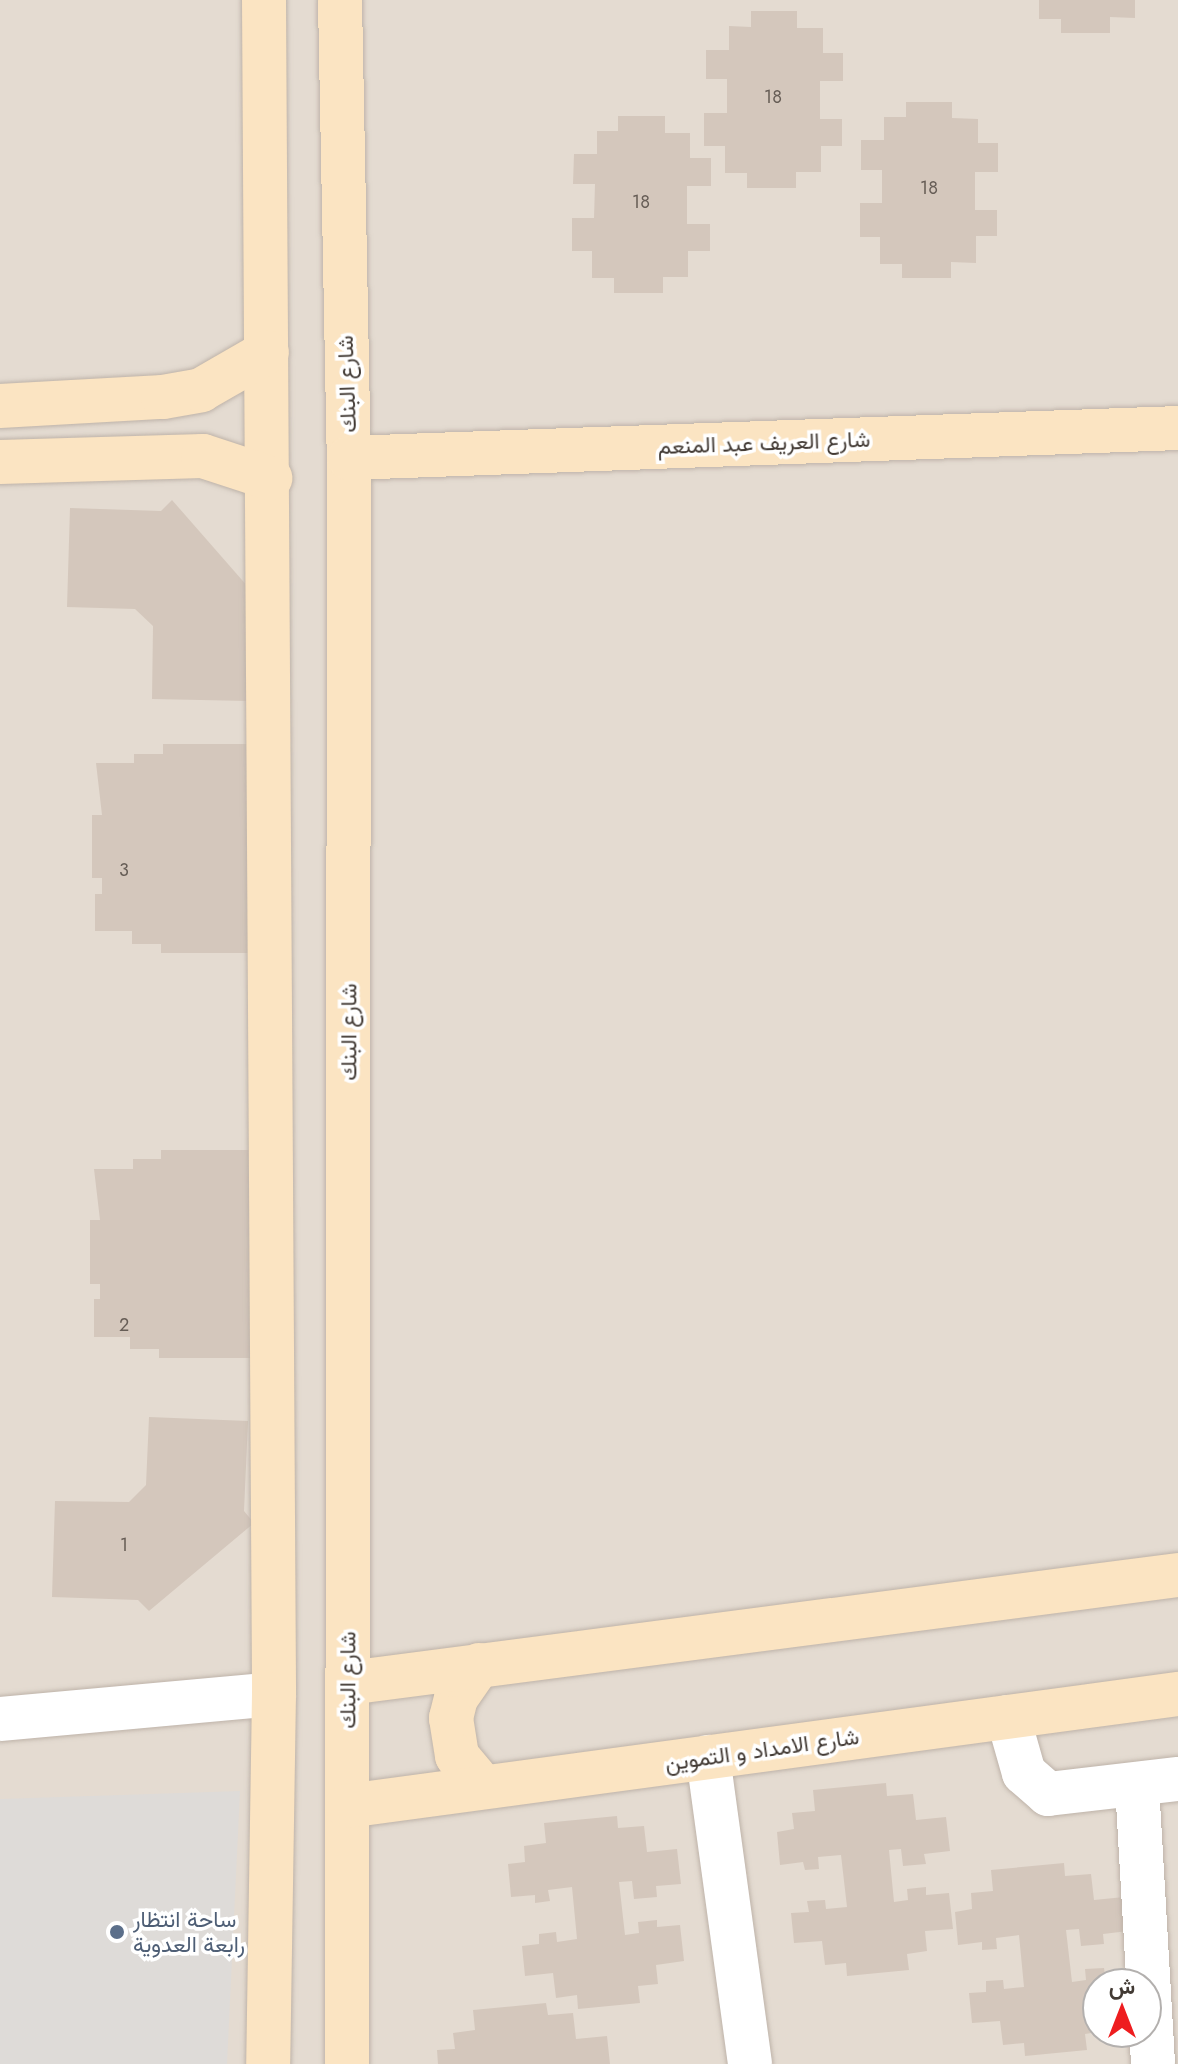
<!DOCTYPE html>
<meta charset="utf-8">
<style>
body{margin:0}
#map{position:relative;width:1178px;height:2064px;overflow:hidden;background:#f0eae3;font-family:Jost,Vazirmatn,sans-serif}
div>[style]{position:absolute}
.residential>*{inset:0;background:#e4dbd1}
.parking>*{inset:0;background:#dedbd8}
.building>*{inset:0;background:#d4c7bc}
.roads{filter:drop-shadow(0 0 2px #beb3a9) drop-shadow(0 0 2px #beb3a9)}
.street>*{height:44px;margin:-22px;padding:0 22px;transform-origin:22px;border-radius:22px;background:#fff}
.secondary>*{height:44px;margin:-22px;padding:0 22px;transform-origin:22px;border-radius:22px;background:#fbe4c2}
.dots>*{width:22px;height:22px;translate:-50% -50%;box-sizing:border-box;border:4px solid #fff;border-radius:50%}
span{translate:-50% -50%;white-space:nowrap;text-align:center;line-height:1.15;-webkit-text-stroke:7px #fff;paint-order:stroke}
.number-label{font-size:18px;color:#665d56}
.number-label span{-webkit-text-stroke-width:0}
.street-label{font-size:22px;color:#423a34}
.service-label{font-size:22px;color:#4e5e75}
.left{translate:0 -50%;text-align:left}
.north{position:absolute;left:1082px;top:1968px;width:80px;height:80px;box-sizing:border-box;background:#fff;border:2px solid #b3b0ae;border-radius:50%;rotate:0deg;font-size:22px;font-weight:700;line-height:32px;text-align:center;color:#423a34}
.north::after{content:'';display:block;margin:auto;width:28px;height:36px;background:#ee1d1f;clip-path:polygon(50% 0,100% 100%,50% 72%,0 100%)}
</style>
<div id="map">
<div class="residential">
<i style="clip-path:polygon(evenodd,0 0,1178px 0,1178px 2064px,0 2064px,0 0,1098px 1984px,1146px 1984px,1146px 2032px,1098px 2032px,1098px 1984px)"></i>
</div>
<div class="parking">
<i style="clip-path:polygon(240px 1791px,227px 2064px,0 2064px,0 1799px)"></i>
</div>
<div class="building">
<i style="clip-path:polygon(1039px 0,1135px 0,1135px 18px,1110px 17px,1110px 33px,1061px 33px,1061px 19px,1039px 19px)"></i>
<i style="clip-path:polygon(751px 11px,797px 11px,797px 28px,823px 28px,823px 53px,843px 53px,843px 81px,820px 81px,820px 119px,842px 119px,842px 146px,821px 146px,821px 172px,796px 172px,796px 188px,747px 188px,747px 173px,725px 173px,725px 146px,704px 146px,704px 113px,727px 113px,727px 79px,706px 79px,706px 50px,729px 50px,729px 26px,751px 27px)"></i>
<i style="clip-path:polygon(906px 102px,952px 102px,952px 118px,978px 119px,978px 143px,998px 143px,998px 172px,975px 172px,975px 210px,997px 210px,997px 236px,976px 236px,976px 263px,951px 262px,951px 278px,902px 278px,902px 264px,880px 264px,880px 237px,860px 237px,860px 203px,882px 203px,882px 170px,861px 170px,861px 140px,884px 140px,884px 117px,906px 117px)"></i>
<i style="clip-path:polygon(618px 116px,665px 116px,665px 133px,690px 133px,690px 158px,711px 158px,711px 186px,687px 186px,687px 224px,710px 224px,710px 251px,688px 251px,688px 277px,663px 277px,663px 293px,614px 293px,614px 278px,592px 278px,592px 251px,572px 251px,572px 218px,594px 218px,595px 184px,573px 184px,574px 154px,597px 154px,597px 131px,618px 131px)"></i>
<i style="clip-path:polygon(172px 500px,263px 604px,249px 701px,152px 699px,153px 626px,135px 609px,67px 607px,70px 508px,161px 511px)"></i>
<i style="clip-path:polygon(163px 744px,254px 744px,254px 953px,161px 953px,161px 944px,132px 944px,132px 931px,95px 931px,95px 894px,102px 894px,102px 878px,92px 878px,92px 815px,102px 815px,96px 763px,134px 763px,134px 754px,163px 754px)"></i>
<i style="clip-path:polygon(161px 1150px,252px 1150px,252px 1358px,159px 1358px,159px 1349px,130px 1349px,130px 1337px,94px 1337px,94px 1299px,100px 1299px,100px 1284px,90px 1284px,90px 1220px,100px 1220px,94px 1169px,133px 1169px,133px 1159px,161px 1159px)"></i>
<i style="clip-path:polygon(149px 1417px,248px 1421px,244px 1511px,254px 1523px,149px 1611px,138px 1600px,52px 1597px,55px 1501px,129px 1502px,146px 1485px)"></i>
<i style="clip-path:polygon(886px 1783px,887px 1796px,913px 1794px,916px 1820px,946px 1817px,950px 1851px,924px 1854px,926px 1864px,903px 1866px,901px 1849px,889px 1850px,894px 1902px,908px 1900px,907px 1889px,926px 1887px,926px 1895px,949px 1893px,953px 1929px,925px 1931px,927px 1951px,907px 1954px,909px 1970px,847px 1976px,846px 1963px,825px 1965px,822px 1941px,794px 1943px,791px 1913px,809px 1912px,807px 1901px,825px 1900px,826px 1909px,847px 1907px,841px 1855px,818px 1857px,819px 1869px,805px 1870px,803px 1862px,780px 1865px,777px 1832px,794px 1829px,792px 1813px,815px 1811px,813px 1790px)"></i>
<i style="clip-path:polygon(617px 1816px,618px 1828px,644px 1826px,647px 1852px,677px 1849px,681px 1884px,656px 1886px,657px 1897px,634px 1899px,632px 1881px,619px 1882px,625px 1935px,639px 1933px,638px 1922px,657px 1920px,657px 1927px,680px 1925px,684px 1961px,656px 1965px,658px 1984px,638px 1986px,640px 2003px,578px 2009px,577px 1995px,556px 1998px,553px 1973px,525px 1976px,522px 1946px,539px 1944px,539px 1934px,556px 1932px,557px 1942px,577px 1939px,572px 1887px,548px 1890px,550px 1901px,535px 1903px,535px 1895px,511px 1897px,508px 1864px,525px 1862px,524px 1846px,546px 1843px,544px 1823px)"></i>
<i style="clip-path:polygon(1064px 1863px,1065px 1876px,1091px 1874px,1094px 1900px,1124px 1897px,1128px 1931px,1103px 1934px,1104px 1944px,1081px 1946px,1079px 1929px,1066px 1930px,1072px 1982px,1086px 1980px,1085px 1969px,1104px 1968px,1105px 1975px,1127px 1973px,1128px 1984px,1098px 1984px,1098px 2032px,1085px 2034px,1087px 2050px,1025px 2056px,1024px 2043px,1003px 2045px,1000px 2021px,972px 2023px,969px 1993px,986px 1992px,986px 1981px,1003px 1980px,1004px 1989px,1024px 1987px,1019px 1935px,996px 1938px,997px 1949px,982px 1950px,982px 1942px,958px 1945px,955px 1912px,972px 1909px,971px 1893px,993px 1891px,991px 1870px)"></i>
<i style="clip-path:polygon(546px 2003px,548px 2015px,573px 2013px,576px 2039px,607px 2036px,610px 2064px,438px 2064px,437px 2050px,455px 2049px,453px 2033px,475px 2030px,473px 2010px)"></i>
</div>
<div class="roads">
<div class="street">
<i style="left:1008px;top:1717px;width:58px;rotate:74.1deg"></i>
<i style="left:1024px;top:1773px;width:32px;rotate:41deg"></i>
<i style="left:1048px;top:1794px;width:131px;rotate:-6.6deg"></i>
<i style="left:0;top:1719px;width:275px;rotate:-5.2deg"></i>
<i style="left:708px;top:1757px;width:310px;rotate:82.2deg"></i>
<i style="left:1137px;top:1785px;width:279px;rotate:86.7deg"></i>
</div>
<div class="secondary">
<i style="left:264px;top:0;width:1694px;rotate:89.66deg"></i>
<i style="left:274px;top:1694px;width:370px;rotate:90.9deg"></i>
<i style="left:340px;top:0;width:458px;rotate:88.9deg"></i>
<i style="left:349px;top:458px;width:1606px;rotate:90.07deg"></i>
<i style="left:0;top:406px;width:163px;rotate:-3.2deg"></i>
<i style="left:163px;top:397px;width:39px;rotate:-10deg"></i>
<i style="left:201px;top:390px;width:76px;rotate:-29.9deg"></i>
<i style="left:349px;top:458px;width:830px;rotate:-2.07deg"></i>
<i style="left:0;top:462px;width:203px;rotate:-1.7deg"></i>
<i style="left:203px;top:456px;width:71px;rotate:18.2deg"></i>
<i style="left:479px;top:1665px;width:40px;rotate:124.9deg"></i>
<i style="left:456px;top:1698px;width:21px;rotate:104deg"></i>
<i style="left:451px;top:1718px;width:38px;rotate:81deg"></i>
<i style="left:457px;top:1756px;width:40px;rotate:50deg"></i>
<i style="left:348px;top:1683px;width:837px;rotate:-7.41deg"></i>
<i style="left:347px;top:1806px;width:839px;rotate:-7.68deg"></i>
</div>
</div>
<div class="dots">
<i style="left:117px;top:1932px;background:#5c6f8a"></i>
</div>
<div class="number-label">
<span style="left:773px;top:97px">18</span>
<span style="left:929px;top:188px">18</span>
<span style="left:641px;top:202px">18</span>
<span style="left:124px;top:870px">3</span>
<span style="left:124px;top:1325px">2</span>
<span style="left:124px;top:1545px">1</span>
</div>
<div class="street-label">
<span style="left:347px;top:384px;rotate:-92deg">شارع البنك</span>
<span style="left:764px;top:443px;rotate:-2deg">شارع العريف عبد المنعم</span>
<span style="left:349px;top:1032px;rotate:-90deg">شارع البنك</span>
<span style="left:348px;top:1680px;rotate:-90deg">شارع البنك</span>
<span style="left:762px;top:1750px;rotate:-8deg">شارع الامداد و التموين</span>
</div>
<div class="service-label">
<span class="left" style="left:133px;top:1932px">ساحة انتظار<br>رابعة العدوية</span>
</div>
<div class="north">ش</div>
</div>
